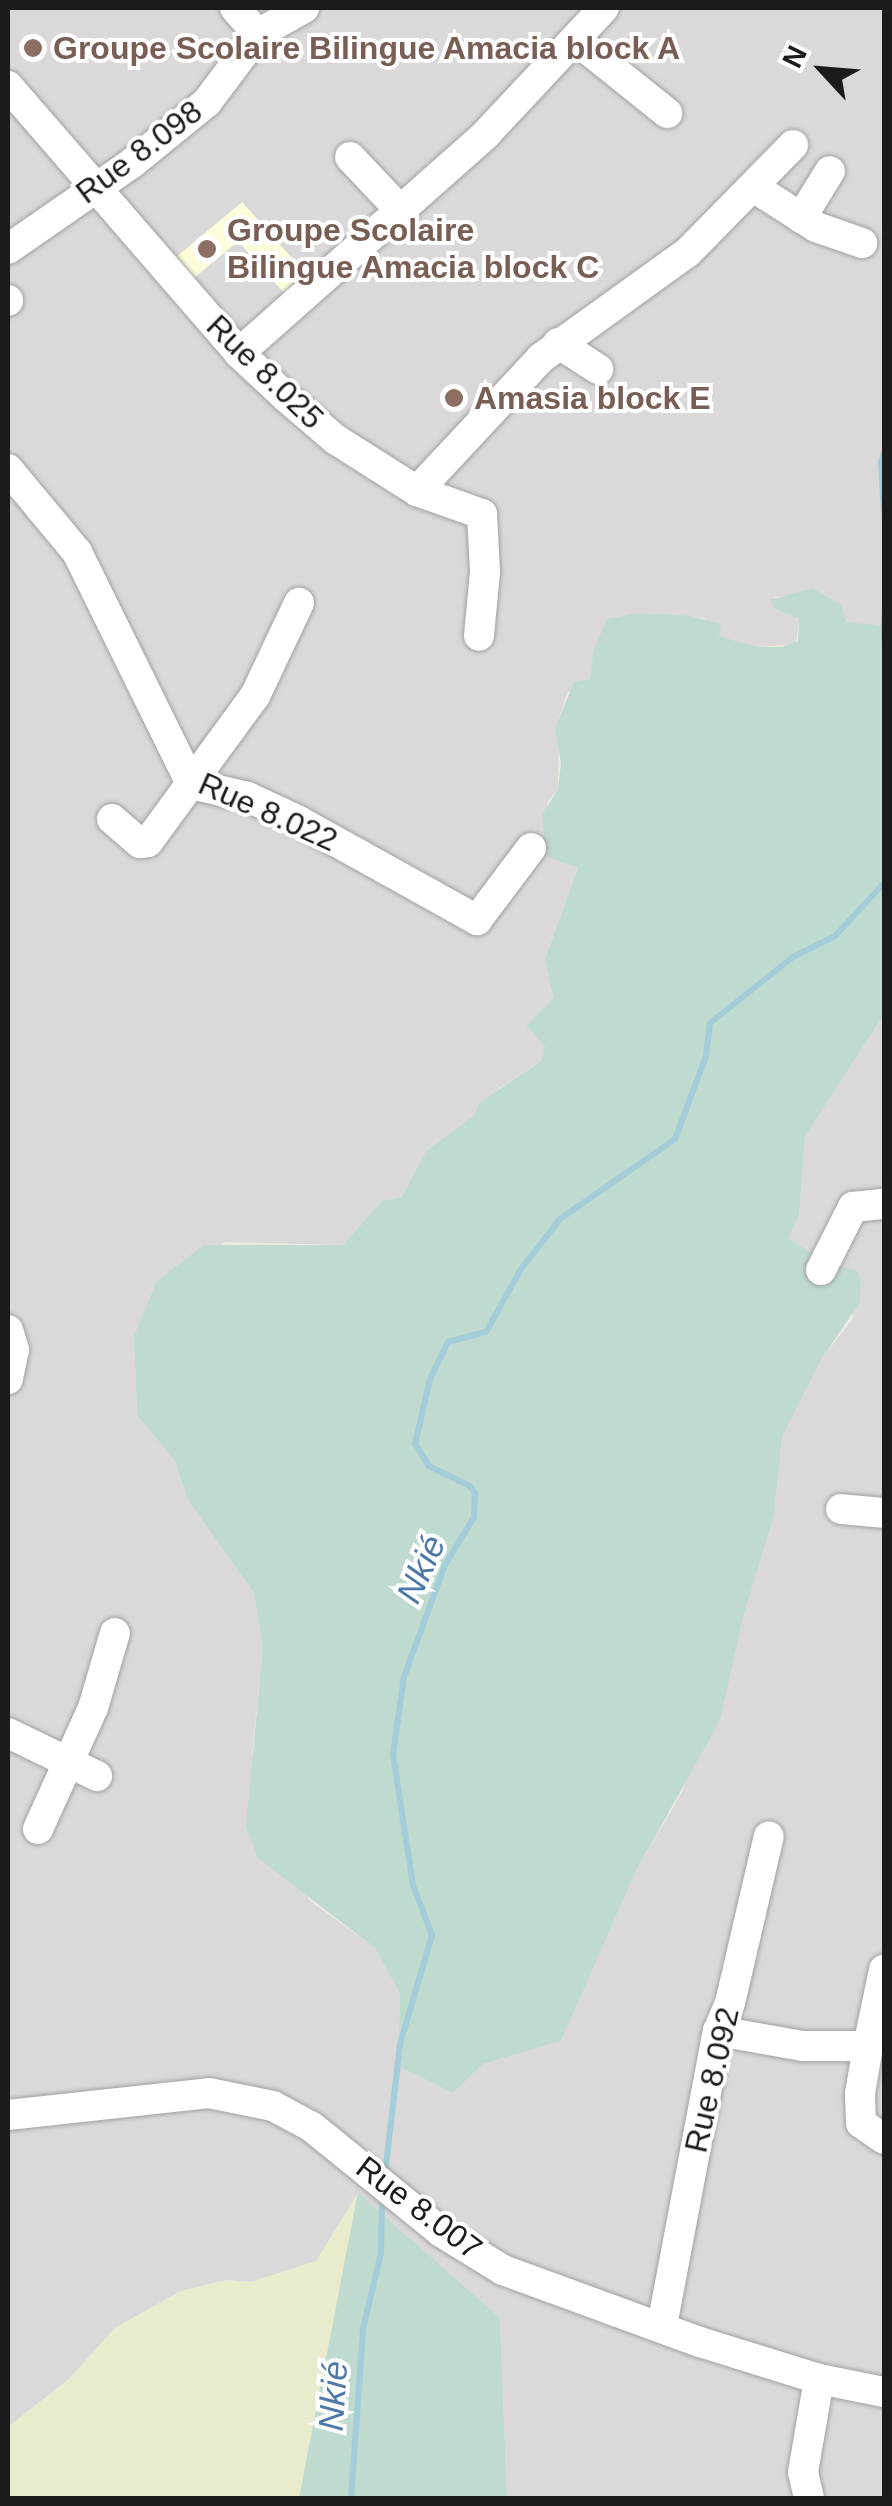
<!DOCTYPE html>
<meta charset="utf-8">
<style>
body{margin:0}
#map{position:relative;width:892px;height:2506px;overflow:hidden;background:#ede9e1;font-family:Helvetica,sans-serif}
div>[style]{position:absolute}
.residential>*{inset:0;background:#dad8d8}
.education>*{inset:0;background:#fdfed9}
.farmland>*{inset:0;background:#e9ebcd}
.wetland>*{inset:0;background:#bfdace}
.stream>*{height:6px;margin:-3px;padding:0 3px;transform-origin:3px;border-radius:3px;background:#a3cdd9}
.roads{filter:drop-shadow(0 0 2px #a2a2a2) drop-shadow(0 0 2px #a2a2a2)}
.minor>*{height:30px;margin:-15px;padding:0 15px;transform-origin:15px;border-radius:15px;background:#fff}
.dots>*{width:28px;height:28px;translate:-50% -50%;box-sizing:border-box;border:5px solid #fff;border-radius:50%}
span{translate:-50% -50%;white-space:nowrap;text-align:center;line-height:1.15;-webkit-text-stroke:8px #fff;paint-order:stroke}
.education-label{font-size:32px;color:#785e54;font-weight:700}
.left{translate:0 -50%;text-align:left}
.street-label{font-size:32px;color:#1b1b1b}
.water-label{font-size:35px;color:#4c79a7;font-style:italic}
.frame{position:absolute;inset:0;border:10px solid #1b1b1b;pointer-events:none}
.north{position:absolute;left:772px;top:20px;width:100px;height:100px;-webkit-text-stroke:8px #fff;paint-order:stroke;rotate:296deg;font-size:28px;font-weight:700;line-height:40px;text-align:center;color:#1b1b1b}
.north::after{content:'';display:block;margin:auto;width:35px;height:45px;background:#1b1b1b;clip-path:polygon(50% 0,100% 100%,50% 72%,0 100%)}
</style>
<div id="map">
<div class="residential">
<i style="clip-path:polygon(8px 8px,884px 8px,884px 626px,846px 623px,841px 604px,813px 588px,799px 595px,775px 597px,775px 609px,799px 619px,796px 644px,758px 647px,719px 636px,704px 618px,639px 613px,593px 652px,590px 679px,567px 693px,559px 718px,558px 789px,547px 802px,550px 858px,578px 868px,545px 957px,553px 998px,526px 1025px,545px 1047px,541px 1061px,498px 1089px,475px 1115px,426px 1151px,402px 1197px,382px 1201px,343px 1245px,225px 1242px,156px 1282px,134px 1336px,137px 1415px,175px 1461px,188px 1500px,254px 1593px,263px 1647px,252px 1754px,309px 1900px,375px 1948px,400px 1994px,398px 2066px,453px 2093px,483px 2064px,561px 2041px,636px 1871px,682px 1792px,774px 1515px,782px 1437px,821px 1360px,854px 1317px,830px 1265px,788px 1238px,799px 1216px,805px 1137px,884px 1014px,884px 2498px,507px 2498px,500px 2318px,316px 2261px,251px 2282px,227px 2280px,181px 2291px,115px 2328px,69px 2379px,8px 2427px)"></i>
</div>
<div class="education">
<i style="clip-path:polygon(242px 202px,307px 275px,285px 294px,238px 241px,193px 279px,175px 258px)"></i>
</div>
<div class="farmland">
<i style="clip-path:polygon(358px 2193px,299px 2498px,8px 2498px,8px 2427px,69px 2379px,115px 2328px,181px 2291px,227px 2280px,251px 2282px,316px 2261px)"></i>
</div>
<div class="wetland">
<i style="clip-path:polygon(813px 588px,841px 604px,846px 622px,884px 626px,884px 1014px,805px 1137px,799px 1216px,788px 1238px,830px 1265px,856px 1270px,861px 1279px,860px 1302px,821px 1360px,782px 1437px,774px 1515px,744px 1613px,720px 1720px,636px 1871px,561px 2041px,483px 2064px,453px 2093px,398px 2066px,400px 1994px,375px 1948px,258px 1858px,246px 1827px,263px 1647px,254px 1593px,188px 1500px,175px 1461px,137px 1415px,134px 1336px,156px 1282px,204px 1245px,343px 1245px,382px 1201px,402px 1197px,426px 1151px,475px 1115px,479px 1103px,541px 1061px,545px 1047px,526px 1025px,553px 998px,545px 958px,578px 868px,550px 858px,544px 845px,543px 813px,558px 789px,561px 763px,555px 728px,574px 682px,590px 679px,593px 652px,607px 619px,639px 613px,690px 616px,721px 624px,719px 636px,758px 647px,782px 647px,798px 641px,799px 619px,775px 609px,770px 600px)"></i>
<i style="clip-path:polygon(358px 2193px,500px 2318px,507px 2498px,299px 2498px)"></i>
</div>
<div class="stream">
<i style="left:884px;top:453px;width:9px;rotate:108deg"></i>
<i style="left:881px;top:462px;width:49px;rotate:86.5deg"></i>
<i style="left:884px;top:617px;width:22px;rotate:90deg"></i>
<i style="left:385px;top:2174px;width:131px;rotate:-83.4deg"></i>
<i style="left:400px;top:2044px;width:114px;rotate:-73.6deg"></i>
<i style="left:432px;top:1935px;width:53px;rotate:-110.8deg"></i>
<i style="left:413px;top:1885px;width:132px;rotate:-98.7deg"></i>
<i style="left:393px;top:1755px;width:79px;rotate:-82deg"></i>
<i style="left:404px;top:1677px;width:119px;rotate:-69.9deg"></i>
<i style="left:445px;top:1565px;width:56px;rotate:-58.9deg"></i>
<i style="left:474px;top:1517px;width:24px;rotate:-88deg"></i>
<i style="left:475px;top:1493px;width:9px;rotate:-126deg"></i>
<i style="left:470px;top:1486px;width:46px;rotate:-154deg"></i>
<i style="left:429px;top:1466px;width:26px;rotate:-122deg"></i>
<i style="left:415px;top:1444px;width:67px;rotate:-77deg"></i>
<i style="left:430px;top:1379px;width:41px;rotate:-64.1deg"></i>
<i style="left:448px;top:1342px;width:39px;rotate:-15deg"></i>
<i style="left:486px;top:1332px;width:72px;rotate:-60.9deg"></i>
<i style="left:521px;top:1269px;width:63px;rotate:-52deg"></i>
<i style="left:560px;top:1219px;width:140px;rotate:-34.8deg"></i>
<i style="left:675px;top:1139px;width:89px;rotate:-69.5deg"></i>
<i style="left:706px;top:1056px;width:33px;rotate:-83deg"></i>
<i style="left:710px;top:1023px;width:106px;rotate:-38.5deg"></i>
<i style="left:793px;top:957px;width:47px;rotate:-26.6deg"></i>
<i style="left:835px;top:936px;width:72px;rotate:-47.2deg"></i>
<i style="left:351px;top:2498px;width:169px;rotate:-85.9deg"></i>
<i style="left:363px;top:2329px;width:78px;rotate:-76.7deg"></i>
<i style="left:381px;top:2253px;width:57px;rotate:-89deg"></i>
</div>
<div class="roads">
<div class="minor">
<i style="left:235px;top:8px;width:35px;rotate:49deg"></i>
<i style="left:576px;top:40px;width:117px;rotate:38.7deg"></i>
<i style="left:8px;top:86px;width:353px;rotate:49.1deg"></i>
<i style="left:239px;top:353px;width:64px;rotate:43.1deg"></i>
<i style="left:286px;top:397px;width:65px;rotate:40.6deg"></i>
<i style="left:335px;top:439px;width:97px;rotate:32.4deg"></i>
<i style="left:417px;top:491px;width:69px;rotate:19.5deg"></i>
<i style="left:482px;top:514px;width:58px;rotate:87deg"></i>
<i style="left:485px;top:572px;width:64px;rotate:95.4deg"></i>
<i style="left:350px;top:157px;width:76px;rotate:46.6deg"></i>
<i style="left:755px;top:188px;width:72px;rotate:32.6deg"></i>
<i style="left:816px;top:227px;width:49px;rotate:19.2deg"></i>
<i style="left:801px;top:218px;width:55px;rotate:-58.3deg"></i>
<i style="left:8px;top:249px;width:151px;rotate:-34.7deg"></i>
<i style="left:132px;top:163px;width:97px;rotate:-39.1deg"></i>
<i style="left:207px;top:102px;width:85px;rotate:-53.1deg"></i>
<i style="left:258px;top:34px;width:53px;rotate:-29.5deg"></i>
<i style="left:8px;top:300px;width:1px;rotate:90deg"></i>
<i style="left:558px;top:343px;width:48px;rotate:33deg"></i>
<i style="left:239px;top:353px;width:329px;rotate:-41.5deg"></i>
<i style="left:485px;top:135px;width:174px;rotate:-46.9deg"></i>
<i style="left:8px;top:469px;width:108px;rotate:50.3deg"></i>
<i style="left:77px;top:552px;width:258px;rotate:63.8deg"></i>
<i style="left:191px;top:784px;width:58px;rotate:12.8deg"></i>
<i style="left:248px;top:797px;width:56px;rotate:25.2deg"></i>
<i style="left:299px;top:821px;width:204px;rotate:29.1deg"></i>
<i style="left:477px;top:920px;width:90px;rotate:-53.1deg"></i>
<i style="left:417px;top:491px;width:182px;rotate:-47deg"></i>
<i style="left:541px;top:358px;width:181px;rotate:-35.8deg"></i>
<i style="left:688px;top:252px;width:150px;rotate:-45.5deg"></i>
<i style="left:112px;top:819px;width:37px;rotate:41deg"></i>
<i style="left:140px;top:843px;width:8px;rotate:-7deg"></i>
<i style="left:148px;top:842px;width:181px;rotate:-53.8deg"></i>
<i style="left:255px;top:696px;width:103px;rotate:-64.7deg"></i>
<i style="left:821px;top:1270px;width:71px;rotate:-63.1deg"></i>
<i style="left:853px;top:1207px;width:31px;rotate:-6deg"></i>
<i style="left:8px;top:1330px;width:21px;rotate:73deg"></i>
<i style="left:14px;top:1350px;width:30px;rotate:102deg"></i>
<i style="left:841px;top:1509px;width:43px;rotate:5.3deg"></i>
<i style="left:8px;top:1733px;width:99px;rotate:25.8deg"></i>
<i style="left:38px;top:1829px;width:133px;rotate:-65.6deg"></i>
<i style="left:93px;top:1708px;width:78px;rotate:-73.7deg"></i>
<i style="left:718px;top:2031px;width:86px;rotate:10deg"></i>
<i style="left:803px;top:2046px;width:65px"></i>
<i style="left:868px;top:2046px;width:49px;rotate:99.5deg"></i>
<i style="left:860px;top:2094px;width:29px;rotate:88deg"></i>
<i style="left:861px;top:2123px;width:28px;rotate:35deg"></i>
<i style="left:868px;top:2046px;width:78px;rotate:-78.1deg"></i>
<i style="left:8px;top:2115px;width:202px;rotate:-6.2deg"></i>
<i style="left:209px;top:2093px;width:65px;rotate:11.5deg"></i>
<i style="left:273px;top:2106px;width:44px;rotate:28.3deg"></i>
<i style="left:312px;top:2127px;width:166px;rotate:39.1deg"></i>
<i style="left:441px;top:2232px;width:73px;rotate:31.5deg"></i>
<i style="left:503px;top:2270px;width:210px;rotate:20.1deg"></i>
<i style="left:700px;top:2342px;width:125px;rotate:17.3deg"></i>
<i style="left:819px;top:2379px;width:66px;rotate:11.3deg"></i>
<i style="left:662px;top:2326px;width:300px;rotate:-79.3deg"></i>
<i style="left:718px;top:2031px;width:30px;rotate:-67deg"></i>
<i style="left:730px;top:2003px;width:171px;rotate:-76.9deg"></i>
<i style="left:809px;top:2498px;width:27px;rotate:-103deg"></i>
<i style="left:803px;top:2472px;width:94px;rotate:-80.2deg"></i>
</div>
</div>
<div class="dots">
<i style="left:33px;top:48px;background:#8d6e63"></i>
<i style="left:207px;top:249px;background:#8d6e63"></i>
<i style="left:454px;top:398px;background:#8d6e63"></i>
</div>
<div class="education-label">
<span class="left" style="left:53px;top:48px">Groupe Scolaire Bilingue Amacia block A</span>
<span class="left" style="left:227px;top:249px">Groupe Scolaire<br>Bilingue Amacia block C</span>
<span class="left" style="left:474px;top:398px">Amasia block E</span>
</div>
<div class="street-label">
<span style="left:139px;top:152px;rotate:-37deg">Rue 8.098</span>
<span style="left:265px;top:372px;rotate:44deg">Rue 8.025</span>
<span style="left:268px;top:812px;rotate:24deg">Rue 8.022</span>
<span style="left:712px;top:2080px;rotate:-77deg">Rue 8.092</span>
<span style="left:419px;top:2208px;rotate:37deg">Rue 8.007</span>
</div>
<div class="water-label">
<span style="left:421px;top:1569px;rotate:-66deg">Nkié</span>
<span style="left:333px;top:2396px;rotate:-86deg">Nkié</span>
</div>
<div class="frame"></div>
<div class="north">N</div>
</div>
